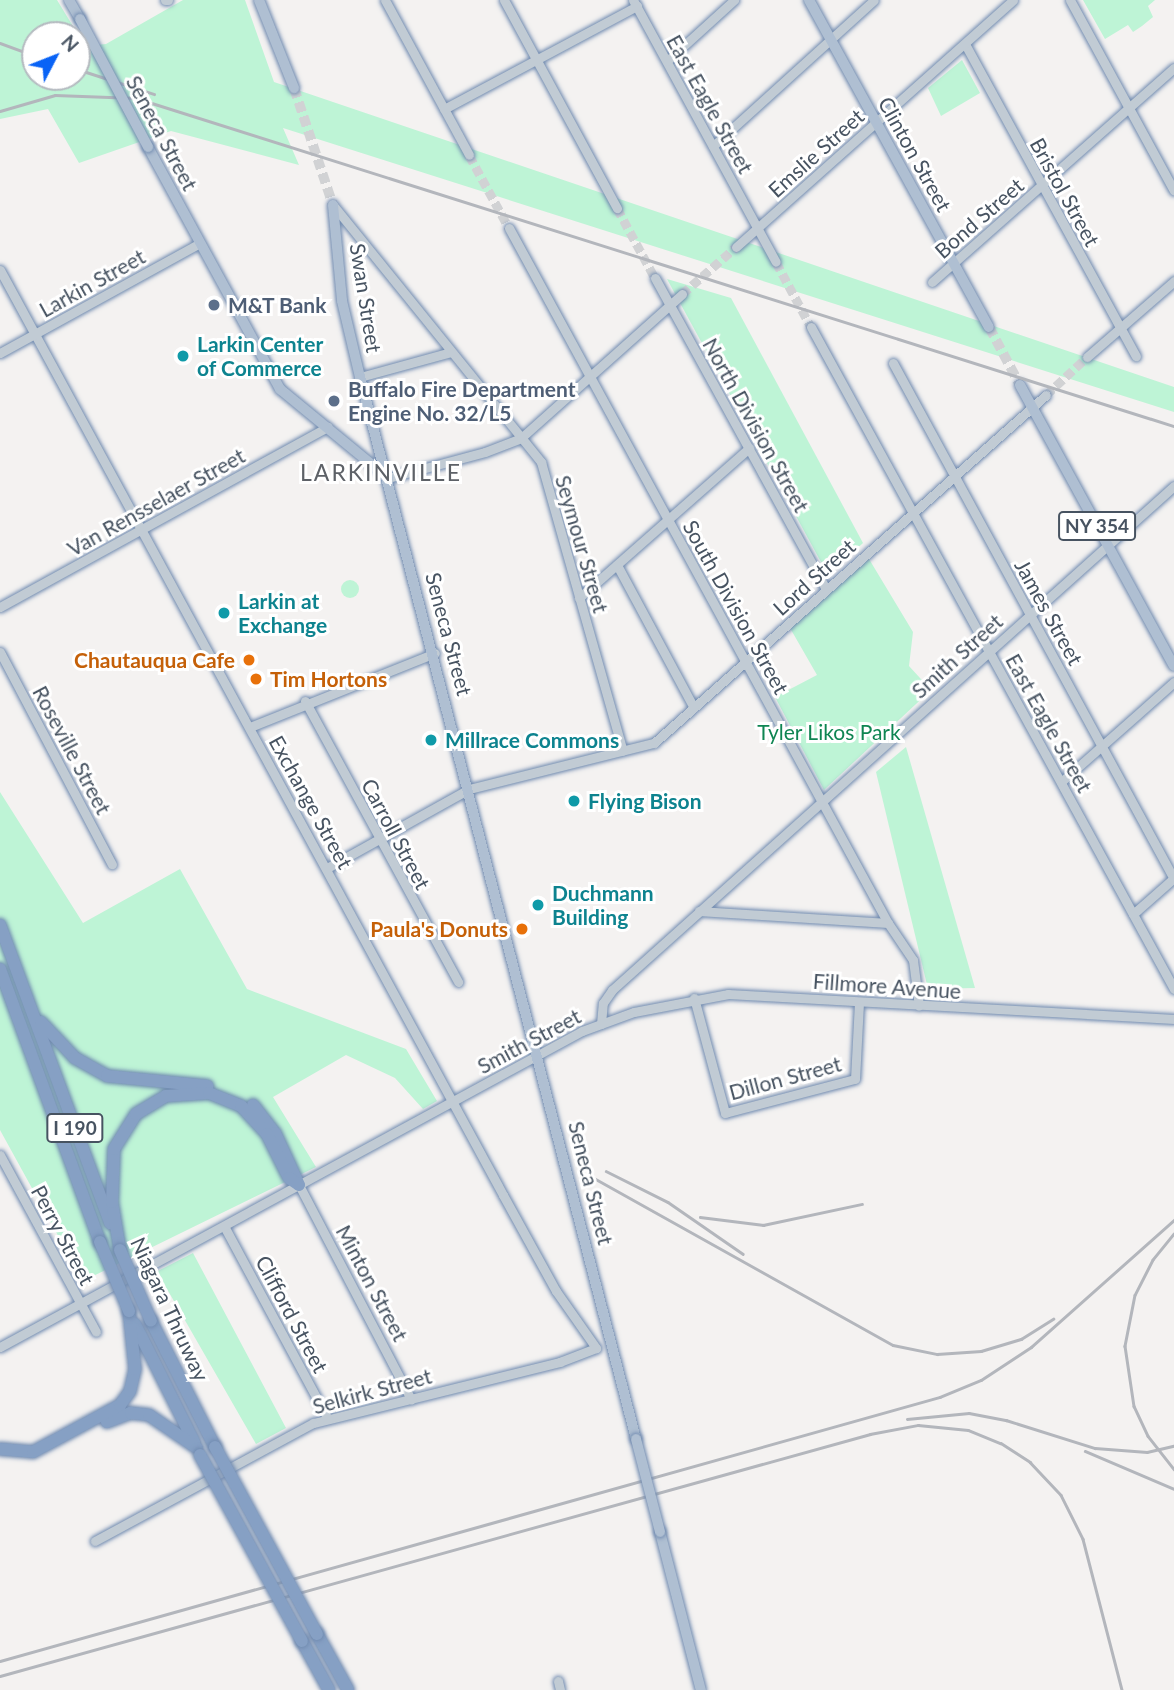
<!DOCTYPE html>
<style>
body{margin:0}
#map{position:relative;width:1174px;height:1690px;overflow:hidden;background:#f4f2f1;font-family:Lato,sans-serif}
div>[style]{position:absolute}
.green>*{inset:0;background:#bef4d6}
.round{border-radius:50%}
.minor-tunnel>*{height:9px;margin-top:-4.5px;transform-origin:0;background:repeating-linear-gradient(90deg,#d1d2d4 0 9px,transparent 0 13.5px)}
.major-tunnel>*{height:10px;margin-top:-5px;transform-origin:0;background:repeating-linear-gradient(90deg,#d1d2d4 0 10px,transparent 0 15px)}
.roads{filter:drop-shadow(0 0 2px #718bb0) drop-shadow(0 0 2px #718bb0)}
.minor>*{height:9px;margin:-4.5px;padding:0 4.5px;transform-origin:4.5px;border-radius:4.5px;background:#c1cbd4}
.major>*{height:10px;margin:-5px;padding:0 5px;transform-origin:5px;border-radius:5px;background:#afbfd2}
.highway>*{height:12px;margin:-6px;padding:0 6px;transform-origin:6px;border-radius:6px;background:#86a0c4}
.rail>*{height:2.5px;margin:-1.25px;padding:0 1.25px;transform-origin:1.25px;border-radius:1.25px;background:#b3b6bc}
.bridges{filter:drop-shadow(0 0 2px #718bb0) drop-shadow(0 0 2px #718bb0)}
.major-bridge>*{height:10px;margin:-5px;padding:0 5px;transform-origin:5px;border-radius:5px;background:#afbfd2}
.highway-bridge>*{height:12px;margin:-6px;padding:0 6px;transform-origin:6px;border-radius:6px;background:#86a0c4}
.dots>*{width:19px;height:19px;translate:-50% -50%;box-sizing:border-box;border:4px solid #fff;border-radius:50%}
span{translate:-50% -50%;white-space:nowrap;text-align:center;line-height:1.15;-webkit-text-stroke:6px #fff;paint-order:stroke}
.shield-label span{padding:2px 5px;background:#fff;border:2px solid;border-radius:5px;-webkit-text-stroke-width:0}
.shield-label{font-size:19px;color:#475361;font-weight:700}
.street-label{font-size:21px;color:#475361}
.service-label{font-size:21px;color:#4e5e75;font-weight:700}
.left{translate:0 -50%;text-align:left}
.culture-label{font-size:21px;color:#0d838f;font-weight:700}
.food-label{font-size:21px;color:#c56008;font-weight:700}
.right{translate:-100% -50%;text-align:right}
.park-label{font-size:21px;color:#0f8552}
.neighbourhood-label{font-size:23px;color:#5d6167;letter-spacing:2px}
.north{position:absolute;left:21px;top:21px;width:70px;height:70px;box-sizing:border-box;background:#fff;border:2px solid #b5bac0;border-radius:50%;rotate:48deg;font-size:19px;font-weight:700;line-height:28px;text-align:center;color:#475361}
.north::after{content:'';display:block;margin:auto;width:24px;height:32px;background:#0963f6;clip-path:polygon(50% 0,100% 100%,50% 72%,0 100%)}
</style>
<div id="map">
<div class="green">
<i style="clip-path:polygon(evenodd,0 0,57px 0,85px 46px,106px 44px,183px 0,245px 0,274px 82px,1174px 387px,1174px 412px,283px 128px,299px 165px,171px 131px,79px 163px,48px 109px,0 119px,0 0,35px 35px,77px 35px,77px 77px,35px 77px,35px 35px)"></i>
<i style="clip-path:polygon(1083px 0,1155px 0,1148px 6px,1153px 17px,1142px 26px,1133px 32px,1128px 25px,1105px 39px)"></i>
<i style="clip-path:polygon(962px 60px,980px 93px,941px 116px,928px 88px)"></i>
<i style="clip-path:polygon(667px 279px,731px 298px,863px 543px,828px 575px)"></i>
<i style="clip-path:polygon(869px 559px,913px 632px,909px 666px,931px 690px,824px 790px,775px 697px,817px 675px,790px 628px)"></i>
<i class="round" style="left:341px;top:580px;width:18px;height:18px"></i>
<i style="clip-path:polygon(906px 747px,975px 988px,928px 989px,876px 772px)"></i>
<i style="clip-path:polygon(0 792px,83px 923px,180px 869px,247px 989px,406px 1049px,437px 1101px,423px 1109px,395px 1078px,346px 1055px,273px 1097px,316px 1167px,83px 1281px,0 1130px)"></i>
<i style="clip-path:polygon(193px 1253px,286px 1428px,256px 1444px,167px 1289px,152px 1274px)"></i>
</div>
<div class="minor-tunnel">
<i style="left:469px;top:155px;width:83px;rotate:61.3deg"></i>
<i style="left:617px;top:208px;width:80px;rotate:61.5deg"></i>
<i style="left:776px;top:262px;width:74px;rotate:61.7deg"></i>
<i style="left:682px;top:294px;width:72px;rotate:-41deg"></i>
<i style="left:1046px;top:395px;width:56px;rotate:-42.8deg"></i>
</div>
<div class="major-tunnel">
<i style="left:294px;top:88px;width:123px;rotate:71.6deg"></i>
<i style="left:989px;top:327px;width:66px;rotate:61.9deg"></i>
</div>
<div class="roads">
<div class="minor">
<i style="left:165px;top:0;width:3px"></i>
<i style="left:385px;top:0;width:176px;rotate:61.5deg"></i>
<i style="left:504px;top:0;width:237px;rotate:61.5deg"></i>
<i style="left:633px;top:0;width:298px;rotate:61.4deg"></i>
<i style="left:1070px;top:0;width:217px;rotate:61.4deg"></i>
<i style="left:965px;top:44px;width:356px;rotate:61.3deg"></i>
<i style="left:667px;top:61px;width:91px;rotate:-42.3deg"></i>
<i style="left:444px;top:109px;width:219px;rotate:-28.1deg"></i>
<i style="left:713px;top:146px;width:217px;rotate:-42.2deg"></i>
<i style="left:333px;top:205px;width:331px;rotate:51deg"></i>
<i style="left:541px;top:462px;width:300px;rotate:74.2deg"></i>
<i style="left:509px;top:228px;width:792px;rotate:61.4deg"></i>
<i style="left:888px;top:923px;width:45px;rotate:56deg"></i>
<i style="left:913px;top:960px;width:46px;rotate:82.6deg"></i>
<i style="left:736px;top:247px;width:371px;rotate:-41.7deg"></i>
<i style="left:0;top:270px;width:1053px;rotate:61.46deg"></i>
<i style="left:503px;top:1195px;width:110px;rotate:61.1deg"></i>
<i style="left:556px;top:1291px;width:70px;rotate:54.9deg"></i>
<i style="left:596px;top:1348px;width:39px;rotate:159deg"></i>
<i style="left:560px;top:1362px;width:254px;rotate:166.1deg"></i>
<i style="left:313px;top:1423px;width:248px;rotate:151.6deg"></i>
<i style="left:655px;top:278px;width:355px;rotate:61.2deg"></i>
<i style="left:932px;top:282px;width:323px;rotate:-41.5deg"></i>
<i style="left:811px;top:327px;width:755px;rotate:61.26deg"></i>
<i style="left:0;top:353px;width:228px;rotate:-28.8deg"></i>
<i style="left:1087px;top:357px;width:116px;rotate:-41.1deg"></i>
<i style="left:893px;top:363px;width:588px;rotate:61.43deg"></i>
<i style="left:360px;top:377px;width:94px;rotate:-15.4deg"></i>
<i style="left:388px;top:478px;width:100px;rotate:-15deg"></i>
<i style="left:485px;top:452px;width:39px;rotate:-21deg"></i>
<i style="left:521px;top:438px;width:216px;rotate:-41.8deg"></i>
<i style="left:617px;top:565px;width:162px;rotate:61.7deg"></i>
<i style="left:579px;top:598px;width:227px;rotate:-41.4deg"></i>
<i style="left:0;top:607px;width:374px;rotate:-28.8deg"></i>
<i style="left:0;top:652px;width:240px;rotate:62.2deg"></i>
<i style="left:305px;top:701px;width:320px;rotate:61.4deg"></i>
<i style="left:250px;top:727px;width:199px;rotate:-21.8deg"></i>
<i style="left:1061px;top:782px;width:151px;rotate:-41.5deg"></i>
<i style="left:327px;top:868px;width:162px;rotate:-29.1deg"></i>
<i style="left:469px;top:789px;width:191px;rotate:-14deg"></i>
<i style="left:654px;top:743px;width:524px;rotate:-41.6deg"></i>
<i style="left:699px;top:911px;width:189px;rotate:3.6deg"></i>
<i style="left:1133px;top:914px;width:55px;rotate:-41.3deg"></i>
<i style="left:694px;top:998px;width:119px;rotate:74.9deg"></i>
<i style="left:725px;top:1113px;width:134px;rotate:-14.7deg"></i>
<i style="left:855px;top:1079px;width:77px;rotate:-87deg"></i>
<i style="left:601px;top:1024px;width:21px;rotate:-85deg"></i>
<i style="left:603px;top:1003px;width:16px;rotate:-55deg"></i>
<i style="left:612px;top:990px;width:755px;rotate:-41.89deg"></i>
<i style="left:0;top:1155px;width:201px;rotate:61.5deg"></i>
<i style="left:299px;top:1185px;width:242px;rotate:62.4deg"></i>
<i style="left:224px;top:1226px;width:219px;rotate:61.7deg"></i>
<i style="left:0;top:1347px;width:662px;rotate:-28.5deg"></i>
<i style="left:582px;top:1031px;width:55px;rotate:-20.1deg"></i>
<i style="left:634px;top:1012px;width:96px;rotate:-10.8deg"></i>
<i style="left:728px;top:994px;width:447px;rotate:3.2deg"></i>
<i style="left:558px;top:1681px;width:9px;rotate:77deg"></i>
</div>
<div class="major">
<i style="left:69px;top:0;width:22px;rotate:60deg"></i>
<i style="left:259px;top:0;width:95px;rotate:68.3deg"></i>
<i style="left:809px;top:0;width:373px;rotate:61.2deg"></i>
<i style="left:148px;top:147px;width:276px;rotate:61.4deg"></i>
<i style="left:280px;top:389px;width:140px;rotate:39.5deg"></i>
<i style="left:333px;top:205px;width:96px;rotate:84.6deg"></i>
<i style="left:342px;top:301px;width:78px;rotate:76.7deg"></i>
<i style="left:360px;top:377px;width:1097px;rotate:75.43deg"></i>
<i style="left:1020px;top:385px;width:320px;rotate:61.3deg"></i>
<i style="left:660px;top:1532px;width:163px;rotate:75.5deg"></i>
</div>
<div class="highway">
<i style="left:0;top:925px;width:318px;rotate:69.7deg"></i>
<i style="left:0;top:969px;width:291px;rotate:69.9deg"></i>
<i style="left:41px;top:1022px;width:50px;rotate:46.6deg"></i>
<i style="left:75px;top:1058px;width:37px;rotate:29deg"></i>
<i style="left:107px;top:1076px;width:101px;rotate:5.7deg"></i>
<i style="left:253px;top:1105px;width:36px;rotate:52deg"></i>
<i style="left:275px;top:1133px;width:57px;rotate:65.2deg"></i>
<i style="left:120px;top:1250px;width:49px;rotate:-99.5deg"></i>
<i style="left:112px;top:1202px;width:53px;rotate:-87.8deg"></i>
<i style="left:114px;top:1149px;width:41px;rotate:-57.8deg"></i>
<i style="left:136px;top:1114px;width:35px;rotate:-31deg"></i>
<i style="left:166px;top:1096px;width:43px;rotate:-4deg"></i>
<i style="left:209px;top:1093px;width:35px;rotate:22deg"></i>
<i style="left:241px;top:1106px;width:38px;rotate:47deg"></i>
<i style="left:267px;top:1134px;width:49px;rotate:63.4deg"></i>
<i style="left:289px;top:1178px;width:12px;rotate:35deg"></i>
<i style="left:151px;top:1321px;width:141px;rotate:63.1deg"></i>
<i style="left:135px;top:1324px;width:132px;rotate:63.4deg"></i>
<i style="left:107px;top:1422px;width:26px;rotate:-21deg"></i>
<i style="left:131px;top:1413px;width:18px;rotate:6deg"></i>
<i style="left:149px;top:1415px;width:58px;rotate:34.5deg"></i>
<i style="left:0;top:1449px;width:33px;rotate:5deg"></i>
<i style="left:33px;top:1452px;width:99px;rotate:-28.4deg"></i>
<i style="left:120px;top:1405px;width:17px;rotate:-54deg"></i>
<i style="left:130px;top:1391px;width:23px;rotate:-77deg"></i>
<i style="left:135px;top:1369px;width:58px;rotate:-95.9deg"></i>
<i style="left:317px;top:1634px;width:64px;rotate:61deg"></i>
<i style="left:302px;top:1641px;width:56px;rotate:61.1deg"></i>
</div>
</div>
<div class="rail">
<i style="left:0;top:43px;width:37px;rotate:20deg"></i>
<i style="left:77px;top:69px;width:81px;rotate:18deg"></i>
<i style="left:0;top:111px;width:57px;rotate:-16.2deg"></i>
<i style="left:55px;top:95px;width:81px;rotate:2.1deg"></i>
<i style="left:136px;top:98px;width:1089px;rotate:17.54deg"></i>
<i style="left:606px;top:1171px;width:69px;rotate:26.6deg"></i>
<i style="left:668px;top:1202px;width:91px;rotate:34.7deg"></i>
<i style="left:594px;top:1178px;width:342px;rotate:29.2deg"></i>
<i style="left:893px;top:1345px;width:45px;rotate:11.6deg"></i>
<i style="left:937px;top:1354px;width:44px;rotate:-3.9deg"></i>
<i style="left:981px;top:1351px;width:42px;rotate:-16.7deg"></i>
<i style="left:1021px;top:1339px;width:38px;rotate:-32deg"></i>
<i style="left:700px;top:1217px;width:64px;rotate:7.2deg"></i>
<i style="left:763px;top:1225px;width:101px;rotate:-12deg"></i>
<i style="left:1174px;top:1234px;width:33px;rotate:129deg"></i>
<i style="left:1153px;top:1260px;width:39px;rotate:117deg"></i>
<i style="left:1135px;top:1295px;width:52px;rotate:101.1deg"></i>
<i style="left:1125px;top:1346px;width:61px;rotate:81.5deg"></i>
<i style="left:1134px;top:1406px;width:33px;rotate:65deg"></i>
<i style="left:1148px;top:1436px;width:42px;rotate:51.8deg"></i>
<i style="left:907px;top:1419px;width:62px;rotate:-5.5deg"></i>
<i style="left:969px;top:1413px;width:38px;rotate:11deg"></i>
<i style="left:1006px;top:1420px;width:93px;rotate:17.5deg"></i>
<i style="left:1095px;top:1448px;width:52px;rotate:4.4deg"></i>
<i style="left:1147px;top:1452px;width:28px;rotate:-13deg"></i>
<i style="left:1085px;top:1451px;width:97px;rotate:23.1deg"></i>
<i style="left:0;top:1661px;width:976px;rotate:-15.69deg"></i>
<i style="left:940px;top:1397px;width:44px;rotate:-22.5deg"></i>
<i style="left:981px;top:1380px;width:60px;rotate:-33.4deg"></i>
<i style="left:1031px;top:1347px;width:191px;rotate:-41.6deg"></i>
<i style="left:0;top:1676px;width:903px;rotate:-15.54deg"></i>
<i style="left:870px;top:1434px;width:49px;rotate:-10.6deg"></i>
<i style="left:918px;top:1425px;width:50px;rotate:5.7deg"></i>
<i style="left:968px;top:1430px;width:35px;rotate:22deg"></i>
<i style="left:1001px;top:1443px;width:35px;rotate:33deg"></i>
<i style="left:1030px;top:1462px;width:45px;rotate:46.8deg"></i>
<i style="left:1061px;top:1495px;width:49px;rotate:63.4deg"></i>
<i style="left:1083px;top:1539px;width:156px;rotate:75.5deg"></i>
</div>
<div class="bridges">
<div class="major-bridge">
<i style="left:80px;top:19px;width:145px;rotate:62deg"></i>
<i style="left:636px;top:1439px;width:96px;rotate:75.5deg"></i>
</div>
<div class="highway-bridge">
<i style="left:100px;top:1242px;width:75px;rotate:67.2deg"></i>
<i style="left:120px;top:1250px;width:77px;rotate:66.4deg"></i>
<i style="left:215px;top:1447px;width:213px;rotate:61.4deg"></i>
<i style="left:200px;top:1455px;width:212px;rotate:61.3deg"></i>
</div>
</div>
<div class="dots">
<i style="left:214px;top:305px;background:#5c6f8a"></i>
<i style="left:183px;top:356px;background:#0f9aa8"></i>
<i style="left:334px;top:401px;background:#5c6f8a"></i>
<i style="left:224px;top:613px;background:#0f9aa8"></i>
<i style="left:249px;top:660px;background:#e8710a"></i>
<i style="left:256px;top:679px;background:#e8710a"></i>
<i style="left:431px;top:740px;background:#0f9aa8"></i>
<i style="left:574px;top:801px;background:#0f9aa8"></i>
<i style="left:538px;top:905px;background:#0f9aa8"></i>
<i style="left:522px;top:929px;background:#e8710a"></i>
</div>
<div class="shield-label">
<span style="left:1097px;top:526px">NY 354</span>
<span style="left:75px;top:1128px">I 190</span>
</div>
<div class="street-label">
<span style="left:710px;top:104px;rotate:61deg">East Eagle Street</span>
<span style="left:162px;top:133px;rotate:62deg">Seneca Street</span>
<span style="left:816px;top:153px;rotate:-42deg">Emslie Street</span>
<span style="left:915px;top:154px;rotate:61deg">Clinton Street</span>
<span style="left:1065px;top:192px;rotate:61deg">Bristol Street</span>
<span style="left:979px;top:218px;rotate:-41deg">Bond Street</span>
<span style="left:92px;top:283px;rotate:-29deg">Larkin Street</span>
<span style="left:366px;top:298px;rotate:81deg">Swan Street</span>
<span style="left:756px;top:425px;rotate:61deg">North Division Street</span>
<span style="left:156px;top:502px;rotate:-29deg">Van Rensselaer Street</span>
<span style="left:582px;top:544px;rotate:74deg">Seymour Street</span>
<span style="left:814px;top:577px;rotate:-42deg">Lord Street</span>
<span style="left:736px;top:607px;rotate:61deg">South Division Street</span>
<span style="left:1049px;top:612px;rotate:61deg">James Street</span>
<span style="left:449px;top:634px;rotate:75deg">Seneca Street</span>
<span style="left:957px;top:656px;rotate:-42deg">Smith Street</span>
<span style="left:1049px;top:723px;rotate:61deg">East Eagle Street</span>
<span style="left:72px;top:750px;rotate:62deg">Roseville Street</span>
<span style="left:311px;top:802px;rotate:61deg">Exchange Street</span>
<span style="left:396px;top:834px;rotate:62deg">Carroll Street</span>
<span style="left:887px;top:986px;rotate:4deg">Fillmore Avenue</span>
<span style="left:529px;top:1041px;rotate:-28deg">Smith Street</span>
<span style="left:785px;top:1078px;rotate:-15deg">Dillon Street</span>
<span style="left:591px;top:1183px;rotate:76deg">Seneca Street</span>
<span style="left:63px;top:1235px;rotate:62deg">Perry Street</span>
<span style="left:372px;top:1283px;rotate:62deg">Minton Street</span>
<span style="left:170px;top:1309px;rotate:65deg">Niagara Thruway</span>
<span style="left:292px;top:1314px;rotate:62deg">Clifford Street</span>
<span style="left:372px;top:1391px;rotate:-15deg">Selkirk Street</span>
</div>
<div class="service-label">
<span class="left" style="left:228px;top:305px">M&amp;T Bank</span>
<span class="left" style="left:348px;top:401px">Buffalo Fire Department<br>Engine No. 32/L5</span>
</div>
<div class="culture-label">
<span class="left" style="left:197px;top:356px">Larkin Center<br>of Commerce</span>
<span class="left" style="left:238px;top:613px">Larkin at<br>Exchange</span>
<span class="left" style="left:445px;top:740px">Millrace Commons</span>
<span class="left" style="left:588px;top:801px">Flying Bison</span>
<span class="left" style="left:552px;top:905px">Duchmann<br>Building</span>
</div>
<div class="food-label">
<span class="right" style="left:235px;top:660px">Chautauqua Cafe</span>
<span class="left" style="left:270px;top:679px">Tim Hortons</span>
<span class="right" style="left:508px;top:929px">Paula's Donuts</span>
</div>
<div class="park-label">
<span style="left:829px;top:732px">Tyler Likos Park</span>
</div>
<div class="neighbourhood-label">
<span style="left:381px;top:472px">LARKINVILLE</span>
</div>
<div class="north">N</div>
</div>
